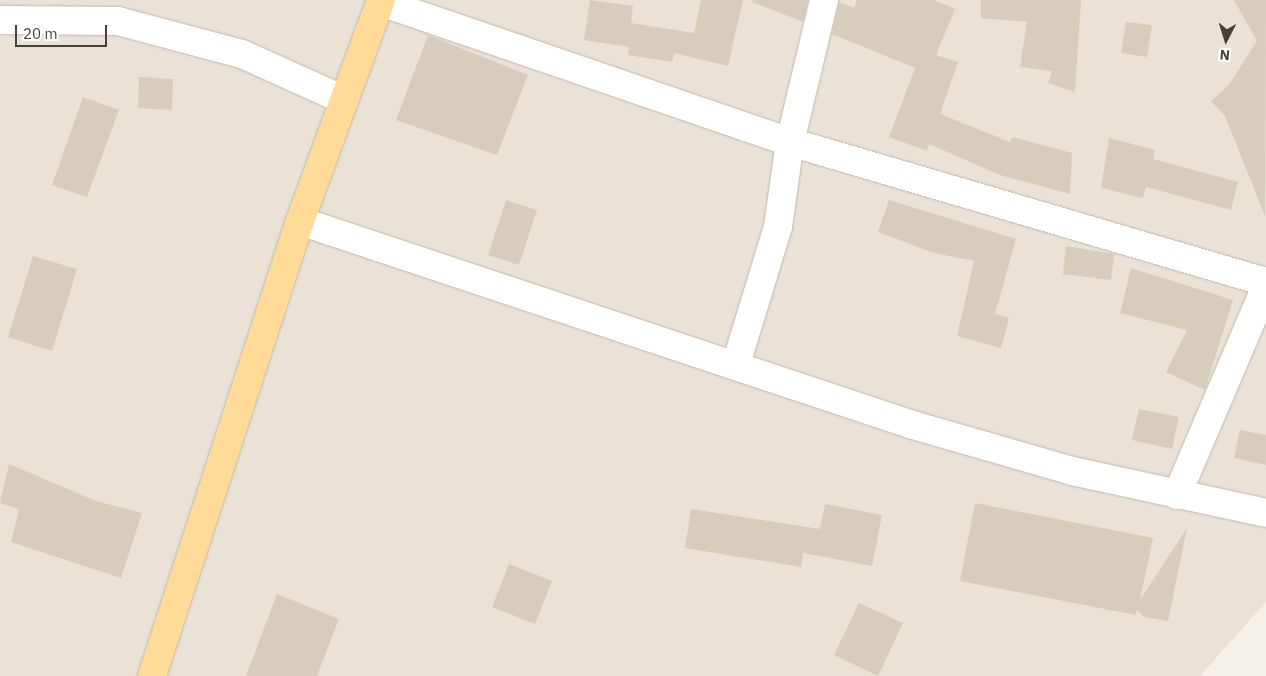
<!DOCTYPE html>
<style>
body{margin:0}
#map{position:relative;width:1266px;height:676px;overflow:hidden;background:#f5f1e9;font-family:"IBM Plex Sans",sans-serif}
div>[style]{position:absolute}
.residential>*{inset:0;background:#eae2d6}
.building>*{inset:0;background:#d8ccbd}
.roads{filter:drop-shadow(0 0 1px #c2b8aa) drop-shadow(0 0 1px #c2b8aa)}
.minor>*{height:28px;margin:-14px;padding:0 14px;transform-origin:14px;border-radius:14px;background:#fff}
.major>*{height:28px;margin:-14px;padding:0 14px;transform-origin:14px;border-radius:14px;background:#ffdb98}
span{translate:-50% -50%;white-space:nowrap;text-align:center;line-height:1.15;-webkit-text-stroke:4px #fff;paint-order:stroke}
.north{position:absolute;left:1201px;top:15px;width:50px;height:50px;-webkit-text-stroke:4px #fff;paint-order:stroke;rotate:185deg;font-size:14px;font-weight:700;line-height:20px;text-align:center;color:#4a4136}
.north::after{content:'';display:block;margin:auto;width:18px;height:22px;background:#4a4136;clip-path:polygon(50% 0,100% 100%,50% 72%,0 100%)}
.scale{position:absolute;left:15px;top:25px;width:92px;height:22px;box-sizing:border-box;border:2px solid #4a4136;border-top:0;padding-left:6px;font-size:15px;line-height:18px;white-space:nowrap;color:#4a4136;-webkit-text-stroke:4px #fff;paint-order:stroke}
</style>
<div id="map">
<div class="residential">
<i style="clip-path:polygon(0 0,1266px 0,1266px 602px,1200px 676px,0 676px)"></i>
</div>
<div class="building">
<i style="clip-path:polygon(590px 0,633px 6px,631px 23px,694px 33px,701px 0,743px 0,728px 66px,674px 53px,672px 62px,628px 55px,629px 47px,584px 40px)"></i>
<i style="clip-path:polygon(756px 0,808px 0,803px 22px,750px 1px)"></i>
<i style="clip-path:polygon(857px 0,934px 0,955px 9px,936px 55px,958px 62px,940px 114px,1010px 142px,1012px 137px,1072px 153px,1070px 194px,1000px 175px,929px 144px,927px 151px,889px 137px,915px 68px,832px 34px,839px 2px,854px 8px)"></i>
<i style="clip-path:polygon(981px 0,1081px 0,1075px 92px,1048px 83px,1052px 71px,1020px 67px,1027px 22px,981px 18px)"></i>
<i style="clip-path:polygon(1234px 0,1266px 0,1265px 216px,1225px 116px,1211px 101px,1228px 86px,1257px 41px)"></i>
<i style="clip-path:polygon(1126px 22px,1152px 25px,1147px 57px,1121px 53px)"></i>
<i style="clip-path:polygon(428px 35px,528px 75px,497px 155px,396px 120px)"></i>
<i style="clip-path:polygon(139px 77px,173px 79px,172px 110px,138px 108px)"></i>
<i style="clip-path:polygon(83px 97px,119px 110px,87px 197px,52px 185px)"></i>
<i style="clip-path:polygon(1109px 138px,1155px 150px,1153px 159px,1238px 182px,1231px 210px,1146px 187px,1143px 198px,1101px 188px)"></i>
<i style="clip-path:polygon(506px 200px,537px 210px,519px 265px,488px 255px)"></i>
<i style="clip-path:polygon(889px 200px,1016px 239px,995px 314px,1009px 318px,1001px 348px,957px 336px,974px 261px,934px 253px,878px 232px)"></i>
<i style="clip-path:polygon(1066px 246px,1114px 254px,1111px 280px,1063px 274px)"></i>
<i style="clip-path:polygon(33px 256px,77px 269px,52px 351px,8px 337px)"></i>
<i style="clip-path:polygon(1131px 268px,1233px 300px,1205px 390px,1166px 372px,1187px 330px,1120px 313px)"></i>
<i style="clip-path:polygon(1139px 409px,1179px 417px,1172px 449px,1132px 440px)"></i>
<i style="clip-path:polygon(1240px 430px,1266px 435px,1266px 465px,1234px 458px)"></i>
<i style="clip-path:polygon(9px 464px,96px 501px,142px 513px,121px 578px,11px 542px,19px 509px,0 503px)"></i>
<i style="clip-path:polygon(975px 503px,1153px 538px,1140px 600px,1187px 528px,1168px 621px,1144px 617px,1137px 610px,1136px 615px,960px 581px)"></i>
<i style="clip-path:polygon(825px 504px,882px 515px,872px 566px,803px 553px,801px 567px,685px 548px,691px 509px,820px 529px)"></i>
<i style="clip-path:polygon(509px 564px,552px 581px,535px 624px,492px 607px)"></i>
<i style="clip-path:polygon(277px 594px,339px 619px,317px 676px,246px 676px)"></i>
<i style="clip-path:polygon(859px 603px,903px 623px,878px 676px,834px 655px)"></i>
</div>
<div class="roads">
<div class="minor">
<i style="left:381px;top:2px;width:432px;rotate:18.9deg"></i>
<i style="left:790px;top:142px;width:496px;rotate:16.4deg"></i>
<i style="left:0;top:20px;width:118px;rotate:0.5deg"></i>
<i style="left:118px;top:21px;width:128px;rotate:14.9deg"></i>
<i style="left:242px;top:54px;width:112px;rotate:24.3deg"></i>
<i style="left:300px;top:221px;width:646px;rotate:18.41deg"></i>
<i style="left:913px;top:425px;width:166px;rotate:16.1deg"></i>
<i style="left:1072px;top:471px;width:198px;rotate:12.2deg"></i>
<i style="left:736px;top:364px;width:143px;rotate:-73deg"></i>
<i style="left:778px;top:227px;width:86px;rotate:-82deg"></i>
<i style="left:790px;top:142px;width:146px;rotate:-76.5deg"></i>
<i style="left:1177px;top:495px;width:227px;rotate:-66.9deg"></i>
</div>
<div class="major">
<i style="left:152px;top:676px;width:478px;rotate:-72deg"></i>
<i style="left:300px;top:221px;width:235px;rotate:-69.9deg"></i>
</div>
</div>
<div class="north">N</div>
<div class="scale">20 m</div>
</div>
